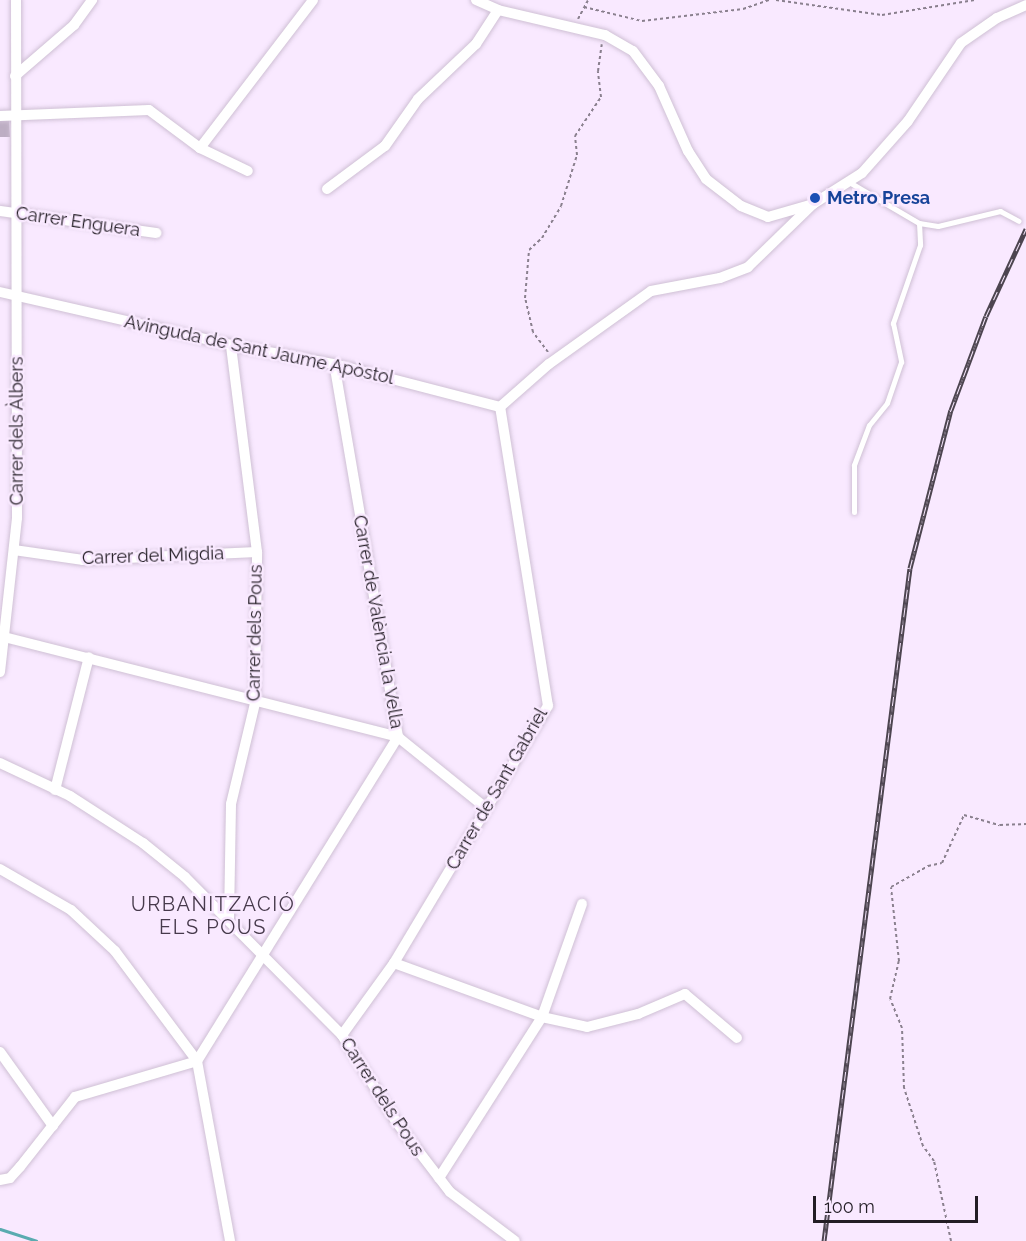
<!DOCTYPE html>
<meta charset="utf-8">
<style>
body{margin:0}
#map{position:relative;width:1026px;height:1241px;overflow:hidden;background:#f9e9ff;font-family:Raleway,sans-serif}
div>[style]{position:absolute}
.stream>*{height:3px;margin:-1.5px;padding:0 1.5px;transform-origin:1.5px;border-radius:1.5px;background:#5aabb0}
.building>*{inset:0;background:#bdaec3}
.path>*{height:2px;margin-top:-1px;transform-origin:0;background:repeating-linear-gradient(90deg,#8a808e 0 3px,transparent 0 6px)}
.roads{filter:drop-shadow(0 0 2px #cfc0d5) drop-shadow(0 0 2px #cfc0d5)}
.lane>*{height:5px;margin:-2.5px;padding:0 2.5px;transform-origin:2.5px;border-radius:2.5px;background:#fff}
.street>*{height:10px;margin:-5px;padding:0 5px;transform-origin:5px;border-radius:5px;background:#fff}
.rail>*{height:5px;margin-top:-2.5px;transform-origin:0;background:repeating-linear-gradient(90deg,#f9e9ff 0 9px,#4d4550 0 18px);box-sizing:border-box;border-block:2px solid #4d4550}
.dots>*{width:16px;height:16px;translate:-50% -50%;box-sizing:border-box;border:3px solid #f9e9ff;border-radius:50%}
span{translate:-50% -50%;white-space:nowrap;text-align:center;line-height:1.15;-webkit-text-stroke:5px #f9e9ff;paint-order:stroke}
.transit-label{font-size:18px;color:#164399;font-weight:700}
.left{translate:0 -50%;text-align:left}
.street-label{font-size:18px;color:#231d25}
.neighbourhood-label{font-size:20px;color:#473a4c;letter-spacing:1.5px}
.scale{position:absolute;left:813px;top:1196px;width:165px;height:27px;box-sizing:border-box;border:3px solid #231d25;border-top:0;padding-left:8px;font-size:18px;line-height:21px;white-space:nowrap;color:#231d25;-webkit-text-stroke:4px #f9e9ff;paint-order:stroke}
</style>
<div id="map">
<div class="stream">
<i style="left:0;top:1229px;width:38px;rotate:18deg"></i>
</div>
<div class="building">
<i style="clip-path:polygon(0 120px,9px 120px,10px 137px,0 137px)"></i>
</div>
<div class="path">
<i style="left:776px;top:0;width:107px;rotate:8.1deg"></i>
<i style="left:882px;top:15px;width:94px;rotate:-9.2deg"></i>
<i style="left:584px;top:7px;width:60px;rotate:13.6deg"></i>
<i style="left:642px;top:21px;width:102px;rotate:-6.8deg"></i>
<i style="left:743px;top:9px;width:28px;rotate:-19deg"></i>
<i style="left:578px;top:19px;width:21px;rotate:-62deg"></i>
<i style="left:548px;top:352px;width:25px;rotate:-127deg"></i>
<i style="left:533px;top:332px;width:35px;rotate:-103deg"></i>
<i style="left:525px;top:298px;width:48px;rotate:-85.2deg"></i>
<i style="left:529px;top:250px;width:18px;rotate:-43deg"></i>
<i style="left:542px;top:238px;width:37px;rotate:-59deg"></i>
<i style="left:561px;top:206px;width:53px;rotate:-72.6deg"></i>
<i style="left:577px;top:155px;width:19px;rotate:-96deg"></i>
<i style="left:575px;top:136px;width:47px;rotate:-56.3deg"></i>
<i style="left:601px;top:97px;width:26px;rotate:-97deg"></i>
<i style="left:598px;top:71px;width:27px;rotate:-82deg"></i>
<i style="left:951px;top:1241px;width:82px;rotate:-102deg"></i>
<i style="left:934px;top:1161px;width:19px;rotate:-126deg"></i>
<i style="left:923px;top:1146px;width:61px;rotate:-108.1deg"></i>
<i style="left:904px;top:1088px;width:60px;rotate:-91.9deg"></i>
<i style="left:902px;top:1028px;width:31px;rotate:-112deg"></i>
<i style="left:890px;top:999px;width:39px;rotate:-77deg"></i>
<i style="left:899px;top:961px;width:74px;rotate:-96.2deg"></i>
<i style="left:891px;top:887px;width:43px;rotate:-29.6deg"></i>
<i style="left:928px;top:866px;width:14px;rotate:-12deg"></i>
<i style="left:942px;top:863px;width:53px;rotate:-65.4deg"></i>
<i style="left:964px;top:815px;width:37px;rotate:16deg"></i>
<i style="left:1000px;top:825px;width:26px;rotate:-2deg"></i>
</div>
<div class="roads">
<div class="lane">
<i style="left:849px;top:182px;width:81px;rotate:30.4deg"></i>
<i style="left:919px;top:223px;width:22px;rotate:87deg"></i>
<i style="left:920px;top:245px;width:83px;rotate:109.1deg"></i>
<i style="left:893px;top:323px;width:40px;rotate:78deg"></i>
<i style="left:901px;top:362px;width:43px;rotate:108.9deg"></i>
<i style="left:887px;top:403px;width:28px;rotate:129deg"></i>
<i style="left:869px;top:425px;width:43px;rotate:110.6deg"></i>
<i style="left:854px;top:465px;width:47px;rotate:90deg"></i>
<i style="left:919px;top:223px;width:19px;rotate:9deg"></i>
<i style="left:938px;top:226px;width:64px;rotate:-13.6deg"></i>
<i style="left:1000px;top:211px;width:21px;rotate:28deg"></i>
</div>
<div class="street">
<i style="left:476px;top:0;width:24px;rotate:24deg"></i>
<i style="left:498px;top:10px;width:110px;rotate:13.2deg"></i>
<i style="left:605px;top:35px;width:32px;rotate:30deg"></i>
<i style="left:633px;top:51px;width:44px;rotate:53.4deg"></i>
<i style="left:659px;top:86px;width:71px;rotate:66deg"></i>
<i style="left:688px;top:151px;width:33px;rotate:57deg"></i>
<i style="left:706px;top:179px;width:44px;rotate:37.6deg"></i>
<i style="left:741px;top:206px;width:29px;rotate:22deg"></i>
<i style="left:768px;top:217px;width:47px;rotate:-16.1deg"></i>
<i style="left:813px;top:204px;width:58px;rotate:-32.3deg"></i>
<i style="left:862px;top:173px;width:69px;rotate:-48.5deg"></i>
<i style="left:908px;top:121px;width:94px;rotate:-55.8deg"></i>
<i style="left:961px;top:43px;width:44px;rotate:-34.8deg"></i>
<i style="left:997px;top:18px;width:32px;rotate:-24deg"></i>
<i style="left:15px;top:76px;width:78px;rotate:-40.8deg"></i>
<i style="left:74px;top:25px;width:31px;rotate:-54deg"></i>
<i style="left:0;top:116px;width:149px;rotate:-2.3deg"></i>
<i style="left:149px;top:110px;width:64px;rotate:36.7deg"></i>
<i style="left:200px;top:148px;width:53px;rotate:25.6deg"></i>
<i style="left:200px;top:148px;width:186px;rotate:-52.6deg"></i>
<i style="left:327px;top:189px;width:72px;rotate:-36.6deg"></i>
<i style="left:385px;top:146px;width:57px;rotate:-54.9deg"></i>
<i style="left:418px;top:99px;width:80px;rotate:-43.5deg"></i>
<i style="left:476px;top:44px;width:40px;rotate:-57.1deg"></i>
<i style="left:0;top:211px;width:158px;rotate:8deg"></i>
<i style="left:0;top:292px;width:237px;rotate:12.9deg"></i>
<i style="left:231px;top:345px;width:105px;rotate:10.5deg"></i>
<i style="left:334px;top:364px;width:171px;rotate:14.5deg"></i>
<i style="left:500px;top:407px;width:65px;rotate:-41.3deg"></i>
<i style="left:549px;top:364px;width:125px;rotate:-35.6deg"></i>
<i style="left:651px;top:291px;width:70px;rotate:-10.7deg"></i>
<i style="left:720px;top:278px;width:30px;rotate:-21deg"></i>
<i style="left:748px;top:267px;width:91px;rotate:-44.1deg"></i>
<i style="left:14px;top:550px;width:70px;rotate:8.2deg"></i>
<i style="left:83px;top:560px;width:174px;rotate:-2.6deg"></i>
<i style="left:0;top:636px;width:411px;rotate:14.2deg"></i>
<i style="left:398px;top:737px;width:113px;rotate:38.9deg"></i>
<i style="left:0;top:672px;width:155px;rotate:-83.7deg"></i>
<i style="left:17px;top:518px;width:518px;rotate:-90.11deg"></i>
<i style="left:0;top:763px;width:77px;rotate:25.2deg"></i>
<i style="left:70px;top:796px;width:87px;rotate:32.8deg"></i>
<i style="left:143px;top:843px;width:54px;rotate:39deg"></i>
<i style="left:185px;top:877px;width:223px;rotate:45.2deg"></i>
<i style="left:342px;top:1035px;width:104px;rotate:58deg"></i>
<i style="left:397px;top:1123px;width:87px;rotate:52.5deg"></i>
<i style="left:450px;top:1192px;width:81px;rotate:37deg"></i>
<i style="left:55px;top:790px;width:137px;rotate:-75.7deg"></i>
<i style="left:0;top:869px;width:82px;rotate:30deg"></i>
<i style="left:71px;top:910px;width:60px;rotate:43deg"></i>
<i style="left:115px;top:951px;width:137px;rotate:53.3deg"></i>
<i style="left:197px;top:1061px;width:183px;rotate:79.6deg"></i>
<i style="left:229px;top:919px;width:115px;rotate:-89deg"></i>
<i style="left:231px;top:804px;width:104px;rotate:-76.6deg"></i>
<i style="left:255px;top:703px;width:151px;rotate:-89.2deg"></i>
<i style="left:257px;top:552px;width:209px;rotate:-97.2deg"></i>
<i style="left:394px;top:963px;width:158px;rotate:20deg"></i>
<i style="left:542px;top:1017px;width:46px;rotate:12.5deg"></i>
<i style="left:587px;top:1027px;width:53px;rotate:-14.3deg"></i>
<i style="left:638px;top:1014px;width:51px;rotate:-23.1deg"></i>
<i style="left:685px;top:994px;width:68px;rotate:40.2deg"></i>
<i style="left:342px;top:1035px;width:89px;rotate:-54.2deg"></i>
<i style="left:394px;top:963px;width:300px;rotate:-59.1deg"></i>
<i style="left:548px;top:706px;width:303px;rotate:-99.1deg"></i>
<i style="left:0;top:1052px;width:91px;rotate:54.4deg"></i>
<i style="left:439px;top:1178px;width:191px;rotate:-57.4deg"></i>
<i style="left:542px;top:1017px;width:120px;rotate:-70.5deg"></i>
<i style="left:0;top:1180px;width:10px;rotate:-11deg"></i>
<i style="left:10px;top:1178px;width:15px;rotate:-48deg"></i>
<i style="left:20px;top:1167px;width:89px;rotate:-51.8deg"></i>
<i style="left:75px;top:1097px;width:127px;rotate:-16.4deg"></i>
<i style="left:197px;top:1061px;width:381px;rotate:-58.2deg"></i>
<i style="left:398px;top:737px;width:378px;rotate:-99.7deg"></i>
</div>
</div>
<div class="rail">
<i style="left:824px;top:1241px;width:678px;rotate:-82.72deg"></i>
<i style="left:910px;top:568px;width:163px;rotate:-75.5deg"></i>
<i style="left:951px;top:410px;width:100px;rotate:-69.6deg"></i>
<i style="left:986px;top:316px;width:96px;rotate:-65.3deg"></i>
</div>
<div class="dots">
<i style="left:815px;top:198px;background:#1a4fb4"></i>
</div>
<div class="transit-label">
<span class="left" style="left:827px;top:198px">Metro Presa</span>
</div>
<div class="street-label">
<span style="left:78px;top:222px;rotate:8deg">Carrer Enguera</span>
<span style="left:259px;top:350px;rotate:12deg">Avinguda de Sant Jaume Apòstol</span>
<span style="left:17px;top:431px;rotate:-90deg">Carrer dels Àlbers</span>
<span style="left:153px;top:556px;rotate:-2deg">Carrer del Migdia</span>
<span style="left:378px;top:622px;rotate:80deg">Carrer de València la Vella</span>
<span style="left:255px;top:633px;rotate:-89deg">Carrer dels Pous</span>
<span style="left:497px;top:789px;rotate:-60deg">Carrer de Sant Gabriel</span>
<span style="left:382px;top:1097px;rotate:57deg">Carrer dels Pous</span>
</div>
<div class="neighbourhood-label">
<span style="left:213px;top:916px">URBANITZACIÓ<br>ELS POUS</span>
</div>
<div class="scale">100 m</div>
</div>
